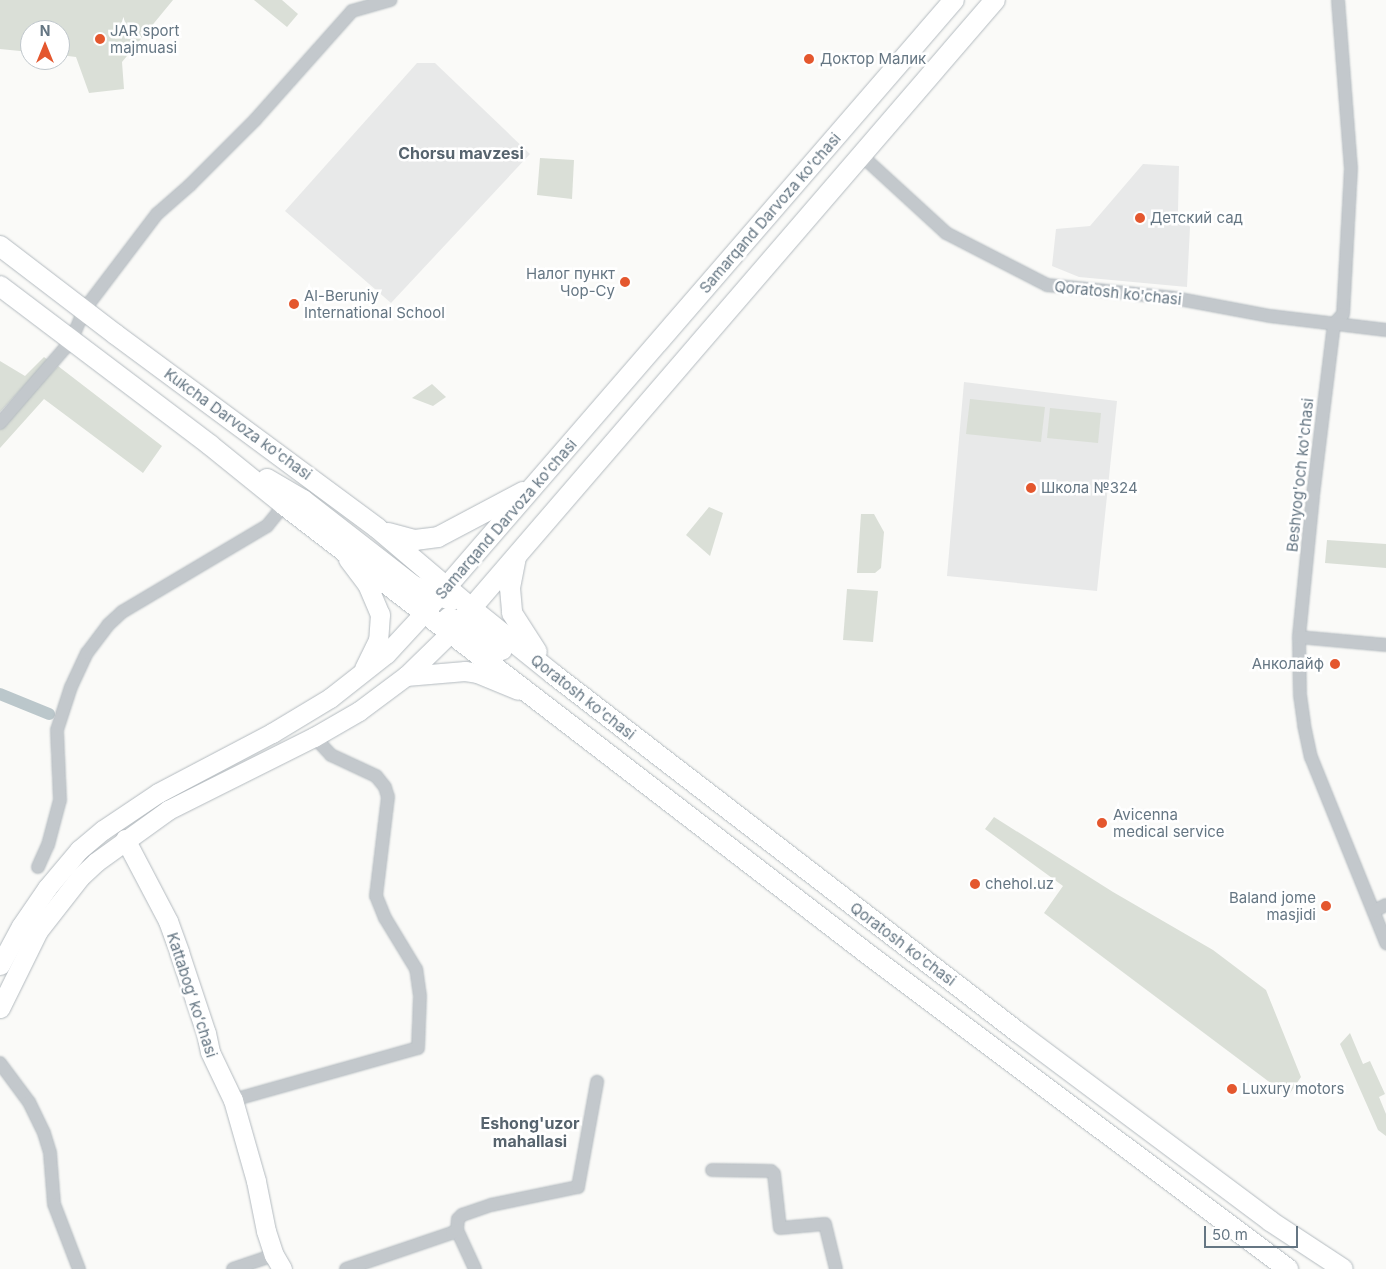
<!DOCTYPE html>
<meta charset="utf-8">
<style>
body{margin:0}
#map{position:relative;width:1386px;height:1269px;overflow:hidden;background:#fafaf8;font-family:Inter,sans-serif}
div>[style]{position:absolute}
.built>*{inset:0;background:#e8e9e9}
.green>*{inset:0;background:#dadfd7}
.canal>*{height:12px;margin:-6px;padding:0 6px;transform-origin:6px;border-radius:6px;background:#bbc7cb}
.roads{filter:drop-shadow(0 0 1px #b3babf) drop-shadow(0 0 1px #b3babf)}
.street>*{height:12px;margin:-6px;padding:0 6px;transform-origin:6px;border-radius:6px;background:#c3c8cc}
.secondary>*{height:19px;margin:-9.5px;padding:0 9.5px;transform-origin:9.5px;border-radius:9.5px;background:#fff}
.primary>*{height:20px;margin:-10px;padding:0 10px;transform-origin:10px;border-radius:10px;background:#fff}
.dots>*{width:14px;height:14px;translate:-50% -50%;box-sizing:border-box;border:2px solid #fff;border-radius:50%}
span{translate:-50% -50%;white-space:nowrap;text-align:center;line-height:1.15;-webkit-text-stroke:5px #fff;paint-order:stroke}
.poi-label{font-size:15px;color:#657683}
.left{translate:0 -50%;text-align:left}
.right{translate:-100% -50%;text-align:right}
.street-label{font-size:15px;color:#657683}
.neighbourhood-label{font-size:16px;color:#57646e;font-weight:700}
.north{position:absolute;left:20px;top:20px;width:50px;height:50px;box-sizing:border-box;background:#fff;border:1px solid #c1c8cd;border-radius:50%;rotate:0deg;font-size:14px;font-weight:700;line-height:20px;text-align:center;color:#657683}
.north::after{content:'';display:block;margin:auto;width:18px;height:22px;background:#e4572e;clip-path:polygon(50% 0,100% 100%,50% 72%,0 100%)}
.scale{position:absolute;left:1204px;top:1226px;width:94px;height:22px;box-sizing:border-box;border:2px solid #657683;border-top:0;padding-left:6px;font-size:15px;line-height:18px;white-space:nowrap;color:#657683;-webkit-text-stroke:4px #fff;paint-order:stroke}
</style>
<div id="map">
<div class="built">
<i style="clip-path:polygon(417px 63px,435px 63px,530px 154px,391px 303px,285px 211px)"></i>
<i style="clip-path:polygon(1143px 164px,1179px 166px,1178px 211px,1190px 227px,1187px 287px,1079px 277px,1052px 266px,1056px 229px,1090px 226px)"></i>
<i style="clip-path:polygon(964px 382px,1117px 401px,1097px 591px,947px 576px)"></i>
</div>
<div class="green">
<i style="clip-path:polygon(0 0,173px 0,122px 62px,124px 89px,89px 93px,76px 57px,60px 55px,60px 30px,30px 30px,30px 52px,0 49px)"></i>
<i style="clip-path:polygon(254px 0,282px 0,298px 14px,287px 27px)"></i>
<i style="clip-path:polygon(540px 158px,574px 160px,572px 199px,537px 195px)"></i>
<i style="clip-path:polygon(44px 357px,48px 360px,0 412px,0 361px,25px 376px)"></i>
<i style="clip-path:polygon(58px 366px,162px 446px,143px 473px,44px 399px,0 448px,0 429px)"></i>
<i style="clip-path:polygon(432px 384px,446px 397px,433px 406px,412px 398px)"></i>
<i style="clip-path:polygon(970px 399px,1045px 407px,1041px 442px,966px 434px)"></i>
<i style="clip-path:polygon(1050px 408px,1101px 413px,1098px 443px,1047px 438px)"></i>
<i style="clip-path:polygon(709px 507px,723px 513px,710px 556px,686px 535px)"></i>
<i style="clip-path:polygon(861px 514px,874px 514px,884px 532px,881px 568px,875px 573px,857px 573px)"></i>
<i style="clip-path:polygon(1327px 540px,1386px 544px,1386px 568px,1325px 563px)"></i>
<i style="clip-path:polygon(847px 589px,878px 591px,873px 642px,843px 640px)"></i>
<i style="clip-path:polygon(994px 817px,1113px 892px,1213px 950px,1266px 990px,1301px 1077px,1288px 1096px,1044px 913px,1063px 886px,985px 829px)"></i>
<i style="clip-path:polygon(1350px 1033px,1363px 1064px,1370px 1061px,1385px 1094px,1379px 1097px,1386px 1114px,1386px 1136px,1378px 1130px,1340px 1044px)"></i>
</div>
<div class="canal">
<i style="left:0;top:694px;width:53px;rotate:22.2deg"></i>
</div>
<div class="roads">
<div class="street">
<i style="left:1338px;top:0;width:169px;rotate:85.6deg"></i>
<i style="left:1351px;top:168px;width:146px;rotate:93.1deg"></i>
<i style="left:1343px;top:314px;width:13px;rotate:132deg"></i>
<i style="left:1334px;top:324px;width:173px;rotate:97deg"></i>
<i style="left:1313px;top:496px;width:142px;rotate:95.7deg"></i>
<i style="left:1299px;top:637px;width:58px;rotate:89deg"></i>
<i style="left:1300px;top:695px;width:30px;rotate:82deg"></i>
<i style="left:1304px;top:725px;width:33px;rotate:78deg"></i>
<i style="left:1311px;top:757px;width:201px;rotate:68deg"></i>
<i style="left:861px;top:155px;width:115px;rotate:42.5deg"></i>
<i style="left:946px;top:233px;width:114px;rotate:27.2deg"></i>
<i style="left:1047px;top:285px;width:128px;rotate:5.8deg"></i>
<i style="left:1174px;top:298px;width:98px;rotate:10.6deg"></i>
<i style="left:1270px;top:316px;width:117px;rotate:6.9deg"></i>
<i style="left:0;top:423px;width:108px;rotate:-49.1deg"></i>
<i style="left:71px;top:341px;width:34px;rotate:-67deg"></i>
<i style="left:84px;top:310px;width:121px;rotate:-52.8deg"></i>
<i style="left:157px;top:214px;width:44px;rotate:-41.3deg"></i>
<i style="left:190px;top:185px;width:92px;rotate:-45deg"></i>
<i style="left:255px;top:120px;width:146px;rotate:-48.3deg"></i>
<i style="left:352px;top:11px;width:40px;rotate:-16deg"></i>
<i style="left:1299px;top:637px;width:87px;rotate:5.3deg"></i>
<i style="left:38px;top:867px;width:24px;rotate:-66deg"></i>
<i style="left:48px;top:845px;width:47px;rotate:-75.1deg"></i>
<i style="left:60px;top:800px;width:70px;rotate:-92.5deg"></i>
<i style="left:57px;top:730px;width:45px;rotate:-72deg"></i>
<i style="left:71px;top:687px;width:38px;rotate:-65deg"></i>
<i style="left:87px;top:653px;width:35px;rotate:-53deg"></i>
<i style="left:108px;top:625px;width:19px;rotate:-43deg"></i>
<i style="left:122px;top:612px;width:169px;rotate:-30.7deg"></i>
<i style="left:267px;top:526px;width:27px;rotate:-51deg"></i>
<i style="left:1374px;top:911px;width:13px;rotate:-27deg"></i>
<i style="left:0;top:1063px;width:49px;rotate:53.4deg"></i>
<i style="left:29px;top:1102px;width:34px;rotate:64deg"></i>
<i style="left:44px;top:1133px;width:21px;rotate:73deg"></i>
<i style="left:50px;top:1153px;width:51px;rotate:85.5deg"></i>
<i style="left:54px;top:1204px;width:70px;rotate:69deg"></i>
<i style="left:233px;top:1100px;width:192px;rotate:-15.7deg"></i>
<i style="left:418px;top:1048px;width:52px;rotate:-87.8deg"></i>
<i style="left:420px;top:996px;width:27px;rotate:-98deg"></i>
<i style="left:416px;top:969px;width:60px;rotate:-121.3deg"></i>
<i style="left:385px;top:918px;width:24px;rotate:-112deg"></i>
<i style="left:376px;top:896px;width:100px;rotate:-83.1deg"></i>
<i style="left:388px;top:797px;width:10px;rotate:-107deg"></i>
<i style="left:385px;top:787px;width:14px;rotate:-129deg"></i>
<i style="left:376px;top:776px;width:50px;rotate:-155deg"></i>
<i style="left:331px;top:755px;width:25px;rotate:-133deg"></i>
<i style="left:712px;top:1170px;width:59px;rotate:1deg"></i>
<i style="left:771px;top:1171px;width:4px;rotate:45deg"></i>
<i style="left:774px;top:1174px;width:54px;rotate:83.7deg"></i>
<i style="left:780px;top:1228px;width:45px;rotate:-5.1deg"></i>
<i style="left:825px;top:1224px;width:46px;rotate:76.3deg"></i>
<i style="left:457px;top:1230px;width:43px;rotate:65.2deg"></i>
<i style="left:233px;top:1269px;width:43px;rotate:-18.9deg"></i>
<i style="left:346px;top:1269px;width:112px;rotate:-18.8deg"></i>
<i style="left:452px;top:1233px;width:6px;rotate:-31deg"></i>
<i style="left:457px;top:1230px;width:11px;rotate:-85deg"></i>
<i style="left:458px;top:1219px;width:6px;rotate:-45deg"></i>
<i style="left:462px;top:1215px;width:31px;rotate:-19deg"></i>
<i style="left:491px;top:1205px;width:89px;rotate:-11.7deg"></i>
<i style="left:578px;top:1187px;width:107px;rotate:-79.7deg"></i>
</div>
<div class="secondary">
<i style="left:348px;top:559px;width:31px;rotate:53deg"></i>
<i style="left:367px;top:584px;width:33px;rotate:67deg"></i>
<i style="left:380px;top:614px;width:26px;rotate:94deg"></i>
<i style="left:378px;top:640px;width:32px;rotate:116deg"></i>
<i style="left:406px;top:676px;width:59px;rotate:-4.8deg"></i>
<i style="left:465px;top:671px;width:12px;rotate:9deg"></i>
<i style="left:477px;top:673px;width:44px;rotate:22.5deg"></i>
<i style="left:125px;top:839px;width:93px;rotate:62.3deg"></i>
<i style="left:168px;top:921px;width:33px;rotate:70deg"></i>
<i style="left:179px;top:952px;width:85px;rotate:71.6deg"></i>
<i style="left:206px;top:1033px;width:19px;rotate:78deg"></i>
<i style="left:210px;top:1052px;width:53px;rotate:64.4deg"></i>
<i style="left:233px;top:1100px;width:84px;rotate:74.1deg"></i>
<i style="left:256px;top:1181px;width:51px;rotate:78.7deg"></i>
<i style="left:266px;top:1231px;width:25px;rotate:72deg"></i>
<i style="left:274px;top:1255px;width:16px;rotate:60deg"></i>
<i style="left:0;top:965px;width:44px;rotate:-61.7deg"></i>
<i style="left:21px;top:926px;width:46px;rotate:-55.6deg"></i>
<i style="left:47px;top:888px;width:50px;rotate:-49.9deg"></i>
<i style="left:79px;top:850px;width:31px;rotate:-40deg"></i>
<i style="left:103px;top:830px;width:66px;rotate:-33.9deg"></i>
<i style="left:158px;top:793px;width:129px;rotate:-27.8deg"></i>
<i style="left:272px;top:733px;width:68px;rotate:-31.1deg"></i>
<i style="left:330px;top:698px;width:71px;rotate:-38.2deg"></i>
<i style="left:386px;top:654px;width:56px;rotate:-47.2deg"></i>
<i style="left:0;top:1008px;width:86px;rotate:-63.7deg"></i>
<i style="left:38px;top:931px;width:68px;rotate:-52.1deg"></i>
<i style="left:80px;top:877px;width:22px;rotate:-43deg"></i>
<i style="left:96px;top:862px;width:89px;rotate:-35.8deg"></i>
<i style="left:168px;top:810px;width:163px;rotate:-26.6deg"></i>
<i style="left:314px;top:737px;width:52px;rotate:-30deg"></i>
<i style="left:359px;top:711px;width:59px;rotate:-36.7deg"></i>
<i style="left:406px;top:676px;width:62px;rotate:-44.3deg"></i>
</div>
<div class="primary">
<i style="left:0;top:246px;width:145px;rotate:37.4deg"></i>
<i style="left:115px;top:334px;width:326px;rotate:36.5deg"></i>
<i style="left:377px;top:528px;width:123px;rotate:40.4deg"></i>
<i style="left:471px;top:608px;width:105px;rotate:38.8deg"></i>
<i style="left:553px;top:674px;width:588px;rotate:37.61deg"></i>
<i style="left:1019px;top:1033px;width:314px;rotate:36.8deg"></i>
<i style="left:1270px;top:1221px;width:87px;rotate:33.3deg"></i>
<i style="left:0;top:286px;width:263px;rotate:37.1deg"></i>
<i style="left:210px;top:445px;width:95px;rotate:39deg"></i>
<i style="left:284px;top:505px;width:733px;rotate:37.57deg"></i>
<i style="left:865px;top:952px;width:529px;rotate:36.85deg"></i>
<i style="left:267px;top:479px;width:42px;rotate:30.3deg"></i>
<i style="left:303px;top:500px;width:140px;rotate:37.8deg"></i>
<i style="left:414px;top:586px;width:40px;rotate:21deg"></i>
<i style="left:388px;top:533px;width:28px;rotate:15deg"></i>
<i style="left:415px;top:540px;width:23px;rotate:-7deg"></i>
<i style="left:438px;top:537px;width:96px;rotate:-27.9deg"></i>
<i style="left:516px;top:557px;width:32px;rotate:101deg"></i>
<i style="left:510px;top:588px;width:25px;rotate:85deg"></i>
<i style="left:512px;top:613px;width:46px;rotate:57.3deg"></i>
<i style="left:424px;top:613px;width:810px;rotate:-49.15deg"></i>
<i style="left:448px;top:618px;width:12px;rotate:14deg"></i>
<i style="left:460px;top:621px;width:51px;rotate:34.6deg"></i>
<i style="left:450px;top:633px;width:835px;rotate:-49.27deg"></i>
</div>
</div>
<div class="dots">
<i style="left:100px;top:39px;background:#e4572e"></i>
<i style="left:809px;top:59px;background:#e4572e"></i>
<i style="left:1140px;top:218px;background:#e4572e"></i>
<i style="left:625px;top:282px;background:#e4572e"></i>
<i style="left:294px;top:304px;background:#e4572e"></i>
<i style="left:1031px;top:488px;background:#e4572e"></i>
<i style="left:1335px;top:664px;background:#e4572e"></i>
<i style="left:1102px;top:823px;background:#e4572e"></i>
<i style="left:975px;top:884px;background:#e4572e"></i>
<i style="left:1326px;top:906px;background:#e4572e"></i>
<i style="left:1232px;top:1089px;background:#e4572e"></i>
</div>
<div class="poi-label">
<span class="left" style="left:110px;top:39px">JAR sport<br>majmuasi</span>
<span class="left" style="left:820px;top:59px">Доктор Малик</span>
<span class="left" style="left:1150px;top:218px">Детский сад</span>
<span class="right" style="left:615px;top:282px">Налог пункт<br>Чор-Су</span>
<span class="left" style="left:304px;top:304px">Al-Beruniy<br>International School</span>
<span class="left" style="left:1041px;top:488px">Школа №324</span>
<span class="right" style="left:1324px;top:664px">Анколайф</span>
<span class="left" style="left:1113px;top:823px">Avicenna<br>medical service</span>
<span class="left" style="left:985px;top:884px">chehol.uz</span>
<span class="right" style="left:1316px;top:906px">Baland jome<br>masjidi</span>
<span class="left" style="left:1242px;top:1089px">Luxury motors</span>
</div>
<div class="street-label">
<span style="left:770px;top:213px;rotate:-49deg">Samarqand Darvoza ko'chasi</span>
<span style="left:1118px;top:293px;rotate:6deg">Qoratosh ko'chasi</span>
<span style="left:238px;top:424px;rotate:36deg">Kukcha Darvoza ko'chasi</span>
<span style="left:1300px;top:475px;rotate:-84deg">Beshyog'och ko'chasi</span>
<span style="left:506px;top:519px;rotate:-49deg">Samarqand Darvoza ko'chasi</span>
<span style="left:583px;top:697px;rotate:38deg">Qoratosh ko'chasi</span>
<span style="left:903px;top:944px;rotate:37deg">Qoratosh ko'chasi</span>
<span style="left:192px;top:995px;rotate:72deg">Kattabogʻ koʻchasi</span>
</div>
<div class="neighbourhood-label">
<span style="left:461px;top:153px">Chorsu mavzesi</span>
<span style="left:530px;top:1132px">Eshong'uzor<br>mahallasi</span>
</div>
<div class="north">N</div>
<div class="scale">50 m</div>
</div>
